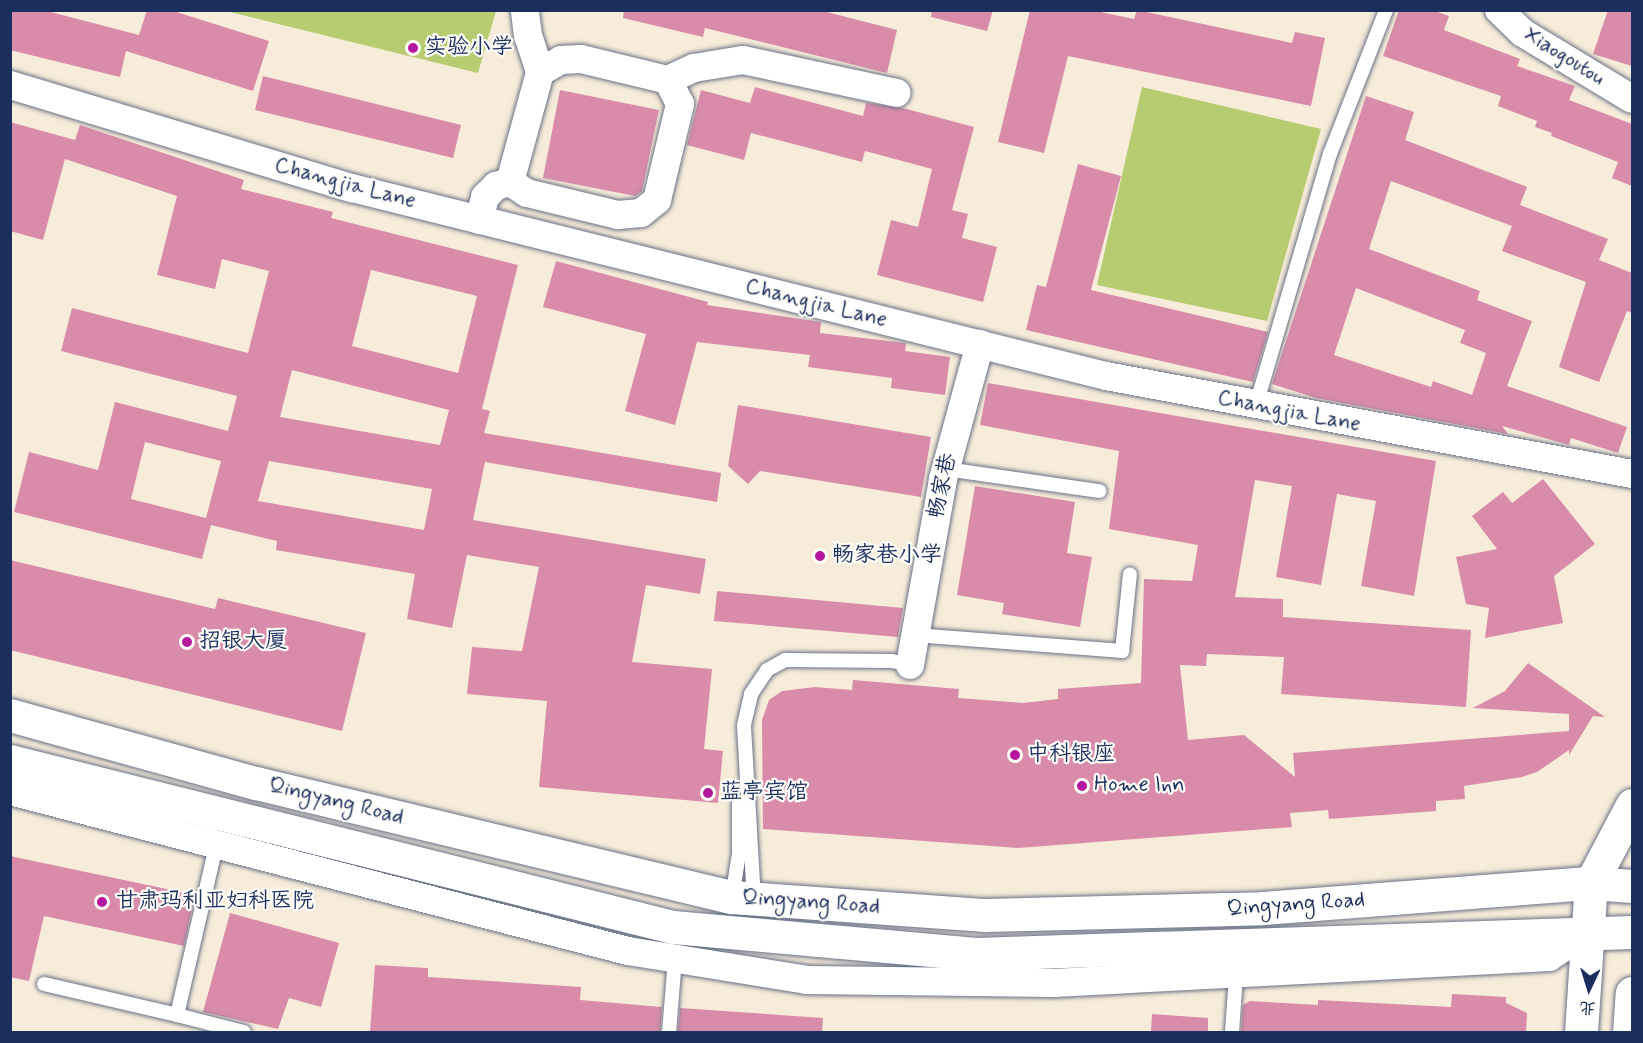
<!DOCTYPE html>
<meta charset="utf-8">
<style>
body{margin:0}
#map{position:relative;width:1643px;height:1043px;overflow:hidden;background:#f7ecd9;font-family:Mynerve,"LXGW WenKai TC",sans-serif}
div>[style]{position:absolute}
.green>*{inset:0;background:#b7cc70}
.building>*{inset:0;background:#d88caa}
.roads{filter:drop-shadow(0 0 2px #687189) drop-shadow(0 0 2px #687189)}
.lane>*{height:14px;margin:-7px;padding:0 7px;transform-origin:7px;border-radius:7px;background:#fff}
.street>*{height:28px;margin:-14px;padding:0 14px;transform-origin:14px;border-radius:14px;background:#fff}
.secondary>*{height:33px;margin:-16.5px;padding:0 16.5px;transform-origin:16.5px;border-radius:16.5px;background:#fff}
.primary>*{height:33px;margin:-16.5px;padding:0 16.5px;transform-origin:16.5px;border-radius:16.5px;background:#fff}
.dots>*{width:16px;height:16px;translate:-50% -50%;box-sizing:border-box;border:3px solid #fdfcf7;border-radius:50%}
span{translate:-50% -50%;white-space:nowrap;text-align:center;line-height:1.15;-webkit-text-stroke:4.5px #fdfcf7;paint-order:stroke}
.poi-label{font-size:22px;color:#1b2f5e}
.left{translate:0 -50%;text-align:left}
.street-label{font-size:22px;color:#1b2f5e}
.frame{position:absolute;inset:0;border:12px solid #1b2f5e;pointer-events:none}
.north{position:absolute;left:1559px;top:959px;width:60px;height:60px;-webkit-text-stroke:4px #fdfcf7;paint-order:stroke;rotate:184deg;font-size:16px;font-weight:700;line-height:24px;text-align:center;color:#1b2f5e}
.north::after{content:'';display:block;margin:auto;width:21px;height:27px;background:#1b2f5e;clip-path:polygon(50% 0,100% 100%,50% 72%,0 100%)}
</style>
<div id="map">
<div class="green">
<i style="clip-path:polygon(226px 11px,496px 11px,478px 73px)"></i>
<i style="clip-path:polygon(1142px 87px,1321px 129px,1267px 321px,1097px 285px)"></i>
</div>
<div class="building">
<i style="clip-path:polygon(10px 10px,43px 10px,139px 35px,147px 10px,170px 10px,269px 41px,253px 91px,126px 51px,120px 77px,10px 50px)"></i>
<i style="clip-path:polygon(624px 10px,819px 10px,897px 30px,887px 73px,705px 28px,703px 37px,623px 18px)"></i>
<i style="clip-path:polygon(932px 10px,993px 10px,987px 31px,931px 17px)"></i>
<i style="clip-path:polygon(1030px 10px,1091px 10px,1134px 19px,1137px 10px,1292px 43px,1295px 32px,1325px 38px,1311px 106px,1068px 56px,1044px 153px,998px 142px)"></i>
<i style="clip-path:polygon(1399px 10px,1432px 10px,1449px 16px,1444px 30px,1520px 59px,1517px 66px,1575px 86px,1569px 100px,1632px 124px,1632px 186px,1612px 178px,1618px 162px,1551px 136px,1552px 133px,1535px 127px,1537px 121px,1498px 106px,1501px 96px,1383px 56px)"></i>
<i style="clip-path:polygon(1608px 10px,1632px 10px,1632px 66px,1593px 54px)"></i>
<i style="clip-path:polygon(263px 76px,461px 125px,453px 158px,255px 110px)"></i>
<i style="clip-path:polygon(755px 87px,863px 116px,866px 103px,903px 108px,974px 127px,952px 210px,968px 214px,962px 238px,997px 247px,983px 302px,877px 275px,891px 220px,918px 227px,932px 169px,865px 151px,862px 162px,751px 133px,744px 160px,687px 145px,701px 90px,750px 103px)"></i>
<i style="clip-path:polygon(560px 90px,659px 110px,642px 191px,635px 196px,543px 178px)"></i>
<i style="clip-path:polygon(evenodd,1366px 96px,1414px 112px,1405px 140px,1527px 187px,1520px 205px,1608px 239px,1599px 260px,1632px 273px,1632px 313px,1627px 311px,1599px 382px,1559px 367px,1586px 282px,1502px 251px,1512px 226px,1391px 181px,1369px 249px,1480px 291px,1477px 300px,1532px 321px,1507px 386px,1627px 427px,1618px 453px,1571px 438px,1569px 445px,1502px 426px,1508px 434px,1316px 398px,1272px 384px,1366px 96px,1356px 288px,1465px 330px,1460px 343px,1486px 353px,1472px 395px,1433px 381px,1431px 387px,1334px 355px,1356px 288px)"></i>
<i style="clip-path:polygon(evenodd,10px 122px,75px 140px,80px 125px,244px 180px,241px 189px,333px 212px,331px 218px,518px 265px,482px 409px,490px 411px,484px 433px,721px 473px,717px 502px,485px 462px,473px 520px,706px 559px,700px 594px,646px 585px,632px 662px,712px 669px,704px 749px,723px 751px,718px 803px,539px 787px,547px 701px,467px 694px,472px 647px,522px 651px,539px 567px,467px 555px,452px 628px,407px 619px,415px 574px,276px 550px,277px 541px,211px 525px,202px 559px,14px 512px,29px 452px,98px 470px,115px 402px,228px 431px,237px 396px,61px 351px,72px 308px,248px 353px,269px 271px,222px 259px,215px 289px,157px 275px,177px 196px,65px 159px,43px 240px,10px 231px,10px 122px,371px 270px,477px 296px,458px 373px,352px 346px,371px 270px,10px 122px,292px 370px,449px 410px,440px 445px,280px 417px,292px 370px,10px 122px,145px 442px,221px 461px,206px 518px,131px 499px,145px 442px,10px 122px,269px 461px,432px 489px,424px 530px,258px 501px,269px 461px)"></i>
<i style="clip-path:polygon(1078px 164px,1121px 176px,1091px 290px,1268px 332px,1253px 382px,1026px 330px,1037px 285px,1046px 287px)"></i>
<i style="clip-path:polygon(556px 261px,708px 302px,707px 305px,821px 322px,820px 333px,906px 343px,905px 351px,950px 357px,945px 395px,891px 388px,892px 378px,808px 367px,810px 355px,697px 342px,675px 425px,625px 411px,646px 334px,543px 307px)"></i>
<i style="clip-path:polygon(988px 383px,1436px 461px,1414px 596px,1361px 586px,1376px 501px,1337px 494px,1321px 585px,1276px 577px,1292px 486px,1255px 480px,1235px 597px,1283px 599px,1283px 617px,1471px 630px,1466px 707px,1281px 694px,1284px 657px,1207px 654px,1206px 666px,1180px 665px,1188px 740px,1244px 735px,1295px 777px,1293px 753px,1569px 731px,1569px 714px,1473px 708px,1505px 691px,1528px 663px,1605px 717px,1593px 716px,1569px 755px,1569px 750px,1537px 772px,1522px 777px,1464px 786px,1465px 799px,1436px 801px,1436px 811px,1329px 819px,1328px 810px,1290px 813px,1292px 827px,1018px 848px,763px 829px,762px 720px,769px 700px,782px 691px,815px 687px,852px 690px,853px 680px,959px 689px,958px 698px,1023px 703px,1058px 699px,1058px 689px,1141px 683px,1144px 579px,1192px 581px,1198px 545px,1109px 529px,1119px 451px,980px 425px)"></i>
<i style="clip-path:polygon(738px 405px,931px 437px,921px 497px,760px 471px,748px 484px,728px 466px)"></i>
<i style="clip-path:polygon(1543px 479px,1595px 544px,1554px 576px,1563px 623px,1485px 638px,1489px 608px,1466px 604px,1456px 557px,1497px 549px,1472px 516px,1503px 492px,1512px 503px)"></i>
<i style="clip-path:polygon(975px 486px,1075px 502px,1067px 553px,1092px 557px,1080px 627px,1002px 614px,1004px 603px,957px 595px)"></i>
<i style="clip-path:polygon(10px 560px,215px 609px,218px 598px,366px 633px,342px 731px,10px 650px)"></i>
<i style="clip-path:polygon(717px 591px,903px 608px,898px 637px,714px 621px)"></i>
<i style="clip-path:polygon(10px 856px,195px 895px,184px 946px,44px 916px,29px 981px,10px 977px)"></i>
<i style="clip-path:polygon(230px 913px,339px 943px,321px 1007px,289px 998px,278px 1029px,203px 1012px)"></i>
<i style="clip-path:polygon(375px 965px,428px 968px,428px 977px,581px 987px,580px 1000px,662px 1007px,660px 1032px,370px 1032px)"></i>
<i style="clip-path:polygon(1452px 994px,1506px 997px,1506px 1003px,1527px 1013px,1526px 1032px,1241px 1032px,1243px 1005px,1250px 1001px,1318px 1005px,1318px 1000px,1451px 1007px)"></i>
<i style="clip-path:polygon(680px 1008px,823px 1018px,822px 1032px,678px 1032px)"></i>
<i style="clip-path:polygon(1152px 1014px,1208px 1018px,1208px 1032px,1151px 1032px)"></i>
</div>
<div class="roads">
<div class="lane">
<i style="left:1256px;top:405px;width:262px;rotate:-73.6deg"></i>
<i style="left:1330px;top:154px;width:155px;rotate:-68.7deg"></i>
<i style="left:946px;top:469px;width:155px;rotate:8.2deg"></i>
<i style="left:915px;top:635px;width:208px;rotate:4.4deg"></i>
<i style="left:1122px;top:651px;width:77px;rotate:-84.1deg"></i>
<i style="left:216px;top:846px;width:173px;rotate:103deg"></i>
<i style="left:177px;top:1015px;width:69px;rotate:14.2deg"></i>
<i style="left:732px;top:897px;width:44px;rotate:-80.8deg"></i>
<i style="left:739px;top:854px;width:51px;rotate:-90deg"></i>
<i style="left:754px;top:900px;width:175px;rotate:-93.3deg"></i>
<i style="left:744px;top:725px;width:32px;rotate:-77deg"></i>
<i style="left:751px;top:694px;width:29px;rotate:-56deg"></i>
<i style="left:767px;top:670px;width:21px;rotate:-29deg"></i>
<i style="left:785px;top:660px;width:107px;rotate:0.5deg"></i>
<i style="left:892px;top:661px;width:18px;rotate:13deg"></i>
<i style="left:44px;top:984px;width:137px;rotate:13.1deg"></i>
<i style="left:669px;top:1032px;width:73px;rotate:-85.3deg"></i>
<i style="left:1232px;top:1032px;width:57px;rotate:-86deg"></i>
</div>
<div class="street">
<i style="left:1499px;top:10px;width:33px;rotate:44deg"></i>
<i style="left:1523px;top:33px;width:127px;rotate:31.2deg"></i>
<i style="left:668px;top:80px;width:29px;rotate:-25deg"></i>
<i style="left:694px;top:68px;width:50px;rotate:-9.3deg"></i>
<i style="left:743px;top:60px;width:157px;rotate:12.1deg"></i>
<i style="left:10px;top:85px;width:357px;rotate:16.8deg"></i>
<i style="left:352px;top:188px;width:777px;rotate:14deg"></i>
<i style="left:1106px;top:376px;width:535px;rotate:10.55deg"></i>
<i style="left:510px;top:182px;width:20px;rotate:33deg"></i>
<i style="left:527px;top:193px;width:94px;rotate:13.6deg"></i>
<i style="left:618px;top:215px;width:23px;rotate:-5deg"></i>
<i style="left:641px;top:213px;width:21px;rotate:-39deg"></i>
<i style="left:657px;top:200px;width:99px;rotate:-76.5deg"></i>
<i style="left:680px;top:104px;width:27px;rotate:-117deg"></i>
<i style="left:668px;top:80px;width:89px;rotate:-166.4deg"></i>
<i style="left:581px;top:59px;width:20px;rotate:177deg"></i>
<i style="left:561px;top:60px;width:24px;rotate:150deg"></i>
<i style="left:479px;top:220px;width:24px;rotate:-75deg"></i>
<i style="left:485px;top:197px;width:16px;rotate:-45deg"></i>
<i style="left:496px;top:186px;width:15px;rotate:-16deg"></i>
<i style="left:510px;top:182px;width:114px;rotate:-74.7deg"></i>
<i style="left:540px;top:72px;width:38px;rotate:-108deg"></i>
<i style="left:528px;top:36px;width:26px;rotate:-97deg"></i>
<i style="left:910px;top:665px;width:189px;rotate:-79.9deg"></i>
<i style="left:943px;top:479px;width:140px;rotate:-74.7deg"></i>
<i style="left:10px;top:791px;width:638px;rotate:14.52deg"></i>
<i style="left:628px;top:951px;width:181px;rotate:9.2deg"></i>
<i style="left:807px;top:980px;width:247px;rotate:0.7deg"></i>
<i style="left:1054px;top:983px;width:496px;rotate:-3deg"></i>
<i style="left:1549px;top:957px;width:44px;rotate:-33deg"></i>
</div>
<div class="secondary">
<i style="left:1591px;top:883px;width:88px;rotate:-62.3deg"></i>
</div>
<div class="primary">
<i style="left:10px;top:715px;width:255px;rotate:15.5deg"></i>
<i style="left:256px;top:783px;width:489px;rotate:13.5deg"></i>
<i style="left:732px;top:897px;width:254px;rotate:4.1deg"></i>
<i style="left:985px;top:915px;width:278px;rotate:-1.4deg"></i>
<i style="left:1263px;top:908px;width:329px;rotate:-4.4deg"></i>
<i style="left:1591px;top:883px;width:41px;rotate:4.2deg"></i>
<i style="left:10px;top:761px;width:683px;rotate:14.06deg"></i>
<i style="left:673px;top:927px;width:304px;rotate:5.1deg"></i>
<i style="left:976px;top:954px;width:656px;rotate:-1.92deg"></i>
<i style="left:1581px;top:1032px;width:149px;rotate:-86.2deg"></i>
<i style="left:1629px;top:1032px;width:39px;rotate:-86deg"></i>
</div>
</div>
<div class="dots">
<i style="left:413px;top:48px;background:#b5179e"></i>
<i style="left:820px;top:556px;background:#b5179e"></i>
<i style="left:187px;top:642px;background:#b5179e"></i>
<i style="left:1015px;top:755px;background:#b5179e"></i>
<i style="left:1082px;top:786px;background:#b5179e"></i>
<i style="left:708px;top:793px;background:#b5179e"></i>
<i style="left:102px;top:902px;background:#b5179e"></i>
</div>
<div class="poi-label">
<span class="left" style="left:425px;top:48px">实验小学</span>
<span class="left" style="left:832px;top:556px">畅家巷小学</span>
<span class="left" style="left:199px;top:642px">招银大厦</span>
<span class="left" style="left:1027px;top:755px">中科银座</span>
<span class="left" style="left:1094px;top:786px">Home Inn</span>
<span class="left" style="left:720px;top:793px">蓝亭宾馆</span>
<span class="left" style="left:116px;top:902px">甘肃玛利亚妇科医院</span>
</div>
<div class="street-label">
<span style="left:1564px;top:57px;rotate:32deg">Xiaogoutou</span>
<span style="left:345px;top:184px;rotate:15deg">Changjia Lane</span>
<span style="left:816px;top:304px;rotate:14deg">Changjia Lane</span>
<span style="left:1289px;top:412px;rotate:11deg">Changjia Lane</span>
<span style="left:943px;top:486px;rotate:-78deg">畅家巷</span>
<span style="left:336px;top:802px;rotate:14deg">Qingyang Road</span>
<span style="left:811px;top:903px;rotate:4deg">Qingyang Road</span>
<span style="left:1296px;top:905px;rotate:-4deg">Qingyang Road</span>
</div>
<div class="frame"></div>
<div class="north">北</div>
</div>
